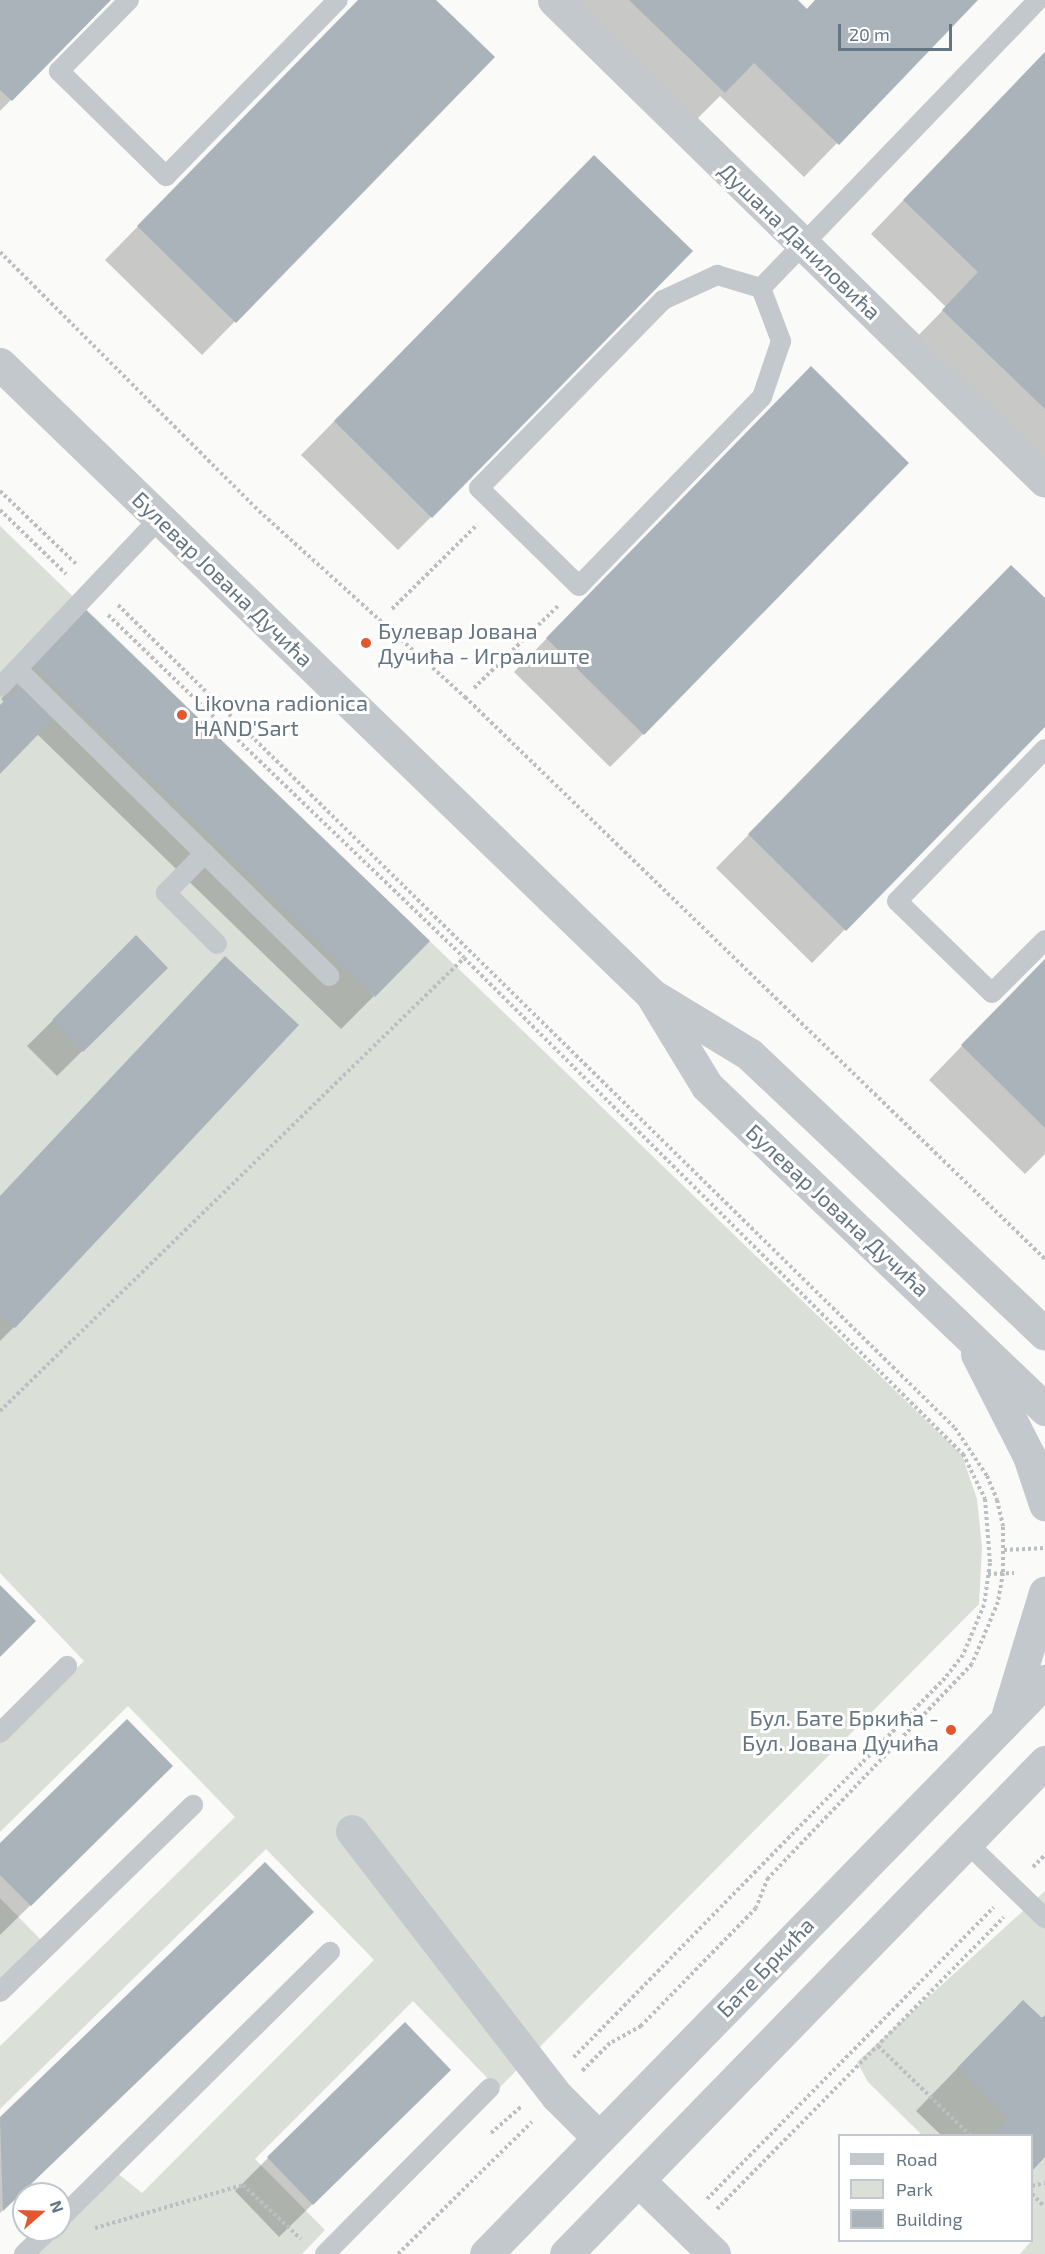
<!DOCTYPE html>
<meta charset="utf-8">
<style>
body{margin:0}
#map{position:relative;width:1045px;height:2254px;overflow:hidden;background:#fafaf8;font-family:"Exo 2",sans-serif}
div>[style]{position:absolute}
.green>*{inset:0;background:#dadfd7}
.shadow>*{inset:0;background:#0003}
.building>*{inset:0;background:#aab3b9}
.path>*{height:4px;margin-top:-2px;transform-origin:0;background:repeating-linear-gradient(90deg,#bbbfc2 0 3px,transparent 0 6px)}
.service>*{height:20px;margin:-10px;padding:0 10px;transform-origin:10px;border-radius:10px;background:#c3c8cc}
.minor>*{height:33px;margin:-16.5px;padding:0 16.5px;transform-origin:16.5px;border-radius:16.5px;background:#c3c8cc}
.tertiary>*{height:33px;margin:-16.5px;padding:0 16.5px;transform-origin:16.5px;border-radius:16.5px;background:#c3c8cc}
.dots>*{width:16px;height:16px;translate:-50% -50%;box-sizing:border-box;border:3px solid #fff;border-radius:50%}
span{translate:-50% -50%;white-space:nowrap;text-align:center;line-height:1.15;-webkit-text-stroke:6px #fff;paint-order:stroke}
.street-label{font-size:22px;color:#657683}
.poi-label{font-size:22px;color:#657683}
.left{translate:0 -50%;text-align:left}
.right{translate:-100% -50%;text-align:right}
.legend{position:absolute;left:838px;top:2134px;width:195px;height:108px;box-sizing:border-box;background:#fff;border:2px solid #c1c8cd;margin:0;padding:8px 10px;list-style:none;font-size:18px;color:#657683}
.legend li{display:flex;align-items:center;gap:12px;height:30px}
.legend b{width:30px;border:2px solid #c1c8cd}
.north{position:absolute;left:12px;top:2182px;width:60px;height:60px;box-sizing:border-box;background:#fff;border:2px solid #c1c8cd;border-radius:50%;rotate:70deg;font-size:16px;font-weight:700;line-height:24px;text-align:center;color:#657683}
.north::after{content:'';display:block;margin:auto;width:21px;height:27px;background:#e4572e;clip-path:polygon(50% 0,100% 100%,50% 72%,0 100%)}
.scale{position:absolute;left:838px;top:24px;width:114px;height:27px;box-sizing:border-box;border:3px solid #657683;border-top:0;padding-left:8px;font-size:18px;line-height:21px;white-space:nowrap;color:#657683;-webkit-text-stroke:4px #fff;paint-order:stroke}
</style>
<div id="map">
<div class="green">
<i style="clip-path:polygon(0 526px,962px 1455px,977px 1499px,982px 1547px,979px 1604px,498px 2089px,413px 2001px,255px 2159px,325px 2230px,302px 2254px,32px 2254px,116px 2172px,142px 2193px,374px 1960px,266px 1849px,0 2109px,0 2046px,235px 1817px,128px 1706px,0 1832px,0 1743px,84px 1661px,0 1573px)"></i>
<i style="clip-path:polygon(1045px 1891px,1045px 2254px,1020px 2254px,1032px 2240px,1032px 2136px,922px 2135px,868px 2082px,857px 2062px)"></i>
<i style="clip-path:polygon(0 1898px,41px 1940px,0 1980px)"></i>
</div>
<div class="shadow">
<i style="clip-path:polygon(0 0,109px 0,0 111px)"></i>
<i style="clip-path:polygon(359px 0,434px 0,493px 57px,202px 355px,105px 260px)"></i>
<i style="clip-path:polygon(562px 0,796px 0,806px 10px,816px 0,976px 0,804px 177px,720px 96px,691px 125px)"></i>
<i style="clip-path:polygon(1045px 52px,1045px 474px,910px 344px,946px 307px,871px 234px)"></i>
<i style="clip-path:polygon(561px 190px,431px 517px,398px 550px,301px 455px)"></i>
<i style="clip-path:polygon(777px 402px,643px 734px,610px 767px,514px 672px)"></i>
<i style="clip-path:polygon(978px 600px,1045px 600px,1045px 725px,812px 963px,716px 868px)"></i>
<i style="clip-path:polygon(52px 644px,374px 996px,341px 1029px,37px 734px,0 772px,0 706px,4px 702px,1px 699px)"></i>
<i style="clip-path:polygon(136px 938px,166px 968px,57px 1076px,27px 1046px)"></i>
<i style="clip-path:polygon(1045px 960px,1045px 1154px,1025px 1174px,929px 1080px)"></i>
<i style="clip-path:polygon(0 1196px,14px 1327px,0 1341px)"></i>
<i style="clip-path:polygon(138px 1800px,0 1935px,0 1845px)"></i>
<i style="clip-path:polygon(265px 1864px,278px 1945px,0 2213px,0 2120px)"></i>
<i style="clip-path:polygon(1045px 2016px,1045px 2155px,1032px 2169px,1032px 2136px,942px 2136px,916px 2111px,981px 2044px)"></i>
<i style="clip-path:polygon(416px 2103px,279px 2237px,235px 2191px,268px 2158px)"></i>
</div>
<div class="building">
<i style="clip-path:polygon(0 0,111px 0,12px 101px,0 90px)"></i>
<i style="clip-path:polygon(358px 0,436px 0,495px 57px,236px 323px,137px 226px)"></i>
<i style="clip-path:polygon(629px 0,798px 0,807px 9px,815px 0,978px 0,839px 145px,754px 63px,725px 93px)"></i>
<i style="clip-path:polygon(1045px 52px,1045px 409px,942px 310px,978px 272px,903px 200px)"></i>
<i style="clip-path:polygon(594px 155px,693px 251px,432px 518px,334px 421px)"></i>
<i style="clip-path:polygon(811px 366px,909px 463px,644px 735px,546px 638px)"></i>
<i style="clip-path:polygon(1011px 565px,1045px 598px,1045px 727px,846px 931px,748px 834px)"></i>
<i style="clip-path:polygon(85px 609px,430px 941px,375px 997px,33px 665px)"></i>
<i style="clip-path:polygon(21px 683px,55px 717px,0 774px,0 705px)"></i>
<i style="clip-path:polygon(136px 935px,168px 968px,83px 1052px,52px 1020px)"></i>
<i style="clip-path:polygon(225px 956px,299px 1025px,15px 1328px,0 1314px,0 1196px)"></i>
<i style="clip-path:polygon(1045px 959px,1045px 1128px,961px 1045px)"></i>
<i style="clip-path:polygon(0 1585px,36px 1621px,0 1657px)"></i>
<i style="clip-path:polygon(127px 1719px,173px 1766px,31px 1906px,0 1875px,0 1843px)"></i>
<i style="clip-path:polygon(265px 1862px,314px 1912px,3px 2211px,0 2117px)"></i>
<i style="clip-path:polygon(1023px 2000px,1042px 2018px,1045px 2015px,1045px 2157px,1032px 2171px,1032px 2136px,992px 2136px,1009px 2118px,957px 2068px)"></i>
<i style="clip-path:polygon(405px 2022px,451px 2070px,313px 2205px,267px 2157px)"></i>
</div>
<div class="path">
<i style="left:0;top:252px;width:366px;rotate:45deg"></i>
<i style="left:259px;top:511px;width:278px;rotate:42.1deg"></i>
<i style="left:465px;top:697px;width:808px;rotate:44.1deg"></i>
<i style="left:0;top:491px;width:105px;rotate:43.8deg"></i>
<i style="left:0;top:510px;width:92px;rotate:44.1deg"></i>
<i style="left:118px;top:605px;width:1174px;rotate:44.52deg"></i>
<i style="left:955px;top:1428px;width:58px;rotate:56.3deg"></i>
<i style="left:987px;top:1476px;width:26px;rotate:67deg"></i>
<i style="left:997px;top:1500px;width:28px;rotate:77deg"></i>
<i style="left:1003px;top:1527px;width:46px;rotate:90deg"></i>
<i style="left:1003px;top:1573px;width:29px;rotate:100deg"></i>
<i style="left:998px;top:1602px;width:67px;rotate:112.8deg"></i>
<i style="left:972px;top:1664px;width:296px;rotate:133.6deg"></i>
<i style="left:768px;top:1878px;width:32px;rotate:112deg"></i>
<i style="left:756px;top:1908px;width:165px;rotate:134.3deg"></i>
<i style="left:641px;top:2026px;width:35px;rotate:151deg"></i>
<i style="left:610px;top:2043px;width:41px;rotate:135deg"></i>
<i style="left:392px;top:609px;width:120px;rotate:-44.7deg"></i>
<i style="left:108px;top:615px;width:494px;rotate:43.9deg"></i>
<i style="left:464px;top:958px;width:704px;rotate:44.83deg"></i>
<i style="left:963px;top:1454px;width:50px;rotate:63.9deg"></i>
<i style="left:985px;top:1499px;width:64px;rotate:85.5deg"></i>
<i style="left:990px;top:1563px;width:42px;rotate:98.1deg"></i>
<i style="left:984px;top:1605px;width:54px;rotate:112.8deg"></i>
<i style="left:963px;top:1655px;width:29px;rotate:128deg"></i>
<i style="left:945px;top:1678px;width:532px;rotate:134.39deg"></i>
<i style="left:474px;top:688px;width:119px;rotate:-44.3deg"></i>
<i style="left:0;top:1411px;width:648px;rotate:-44.31deg"></i>
<i style="left:1004px;top:1550px;width:41px;rotate:-2.8deg"></i>
<i style="left:988px;top:1574px;width:26px;rotate:-2deg"></i>
<i style="left:1033px;top:1867px;width:17px;rotate:-45deg"></i>
<i style="left:878px;top:2046px;width:129px;rotate:44.1deg"></i>
<i style="left:491px;top:2133px;width:41px;rotate:-41.1deg"></i>
<i style="left:1032px;top:2186px;width:13px;rotate:-13deg"></i>
<i style="left:1032px;top:2194px;width:18px;rotate:45deg"></i>
<i style="left:707px;top:2199px;width:409px;rotate:-45.5deg"></i>
<i style="left:717px;top:2209px;width:409px;rotate:-45.5deg"></i>
<i style="left:95px;top:2228px;width:154px;rotate:-16.2deg"></i>
<i style="left:243px;top:2185px;width:79px;rotate:43deg"></i>
<i style="left:398px;top:2254px;width:188px;rotate:-44.6deg"></i>
</div>
<div class="service">
<i style="left:129px;top:0;width:100px;rotate:134.6deg"></i>
<i style="left:59px;top:71px;width:150px;rotate:44.5deg"></i>
<i style="left:166px;top:176px;width:246px;rotate:-45.7deg"></i>
<i style="left:761px;top:288px;width:57px;rotate:69.3deg"></i>
<i style="left:781px;top:341px;width:59px;rotate:108.7deg"></i>
<i style="left:762px;top:397px;width:263px;rotate:134.1deg"></i>
<i style="left:579px;top:586px;width:140px;rotate:-135.6deg"></i>
<i style="left:479px;top:488px;width:263px;rotate:-45.6deg"></i>
<i style="left:663px;top:300px;width:60px;rotate:-24.8deg"></i>
<i style="left:717px;top:275px;width:46px;rotate:16.5deg"></i>
<i style="left:761px;top:288px;width:400px;rotate:-46.1deg"></i>
<i style="left:17px;top:669px;width:438px;rotate:44.5deg"></i>
<i style="left:0;top:687px;width:231px;rotate:-46.6deg"></i>
<i style="left:1045px;top:749px;width:212px;rotate:134.2deg"></i>
<i style="left:897px;top:901px;width:132px;rotate:44.1deg"></i>
<i style="left:992px;top:993px;width:75px;rotate:-45deg"></i>
<i style="left:205px;top:853px;width:56px;rotate:134.3deg"></i>
<i style="left:166px;top:893px;width:72px;rotate:45deg"></i>
<i style="left:0;top:1733px;width:95px;rotate:-45deg"></i>
<i style="left:968px;top:1844px;width:107px;rotate:43.9deg"></i>
<i style="left:0;top:1992px;width:269px;rotate:-44.1deg"></i>
<i style="left:60px;top:2219px;width:380px;rotate:-44.7deg"></i>
<i style="left:24px;top:2254px;width:35px;rotate:-44deg"></i>
<i style="left:325px;top:2254px;width:234px;rotate:-45.2deg"></i>
</div>
<div class="minor">
<i style="left:554px;top:0;width:687px;rotate:44.41deg"></i>
<i style="left:352px;top:1831px;width:335px;rotate:52.3deg"></i>
<i style="left:557px;top:2096px;width:59px;rotate:45deg"></i>
<i style="left:638px;top:2180px;width:106px;rotate:44.2deg"></i>
</div>
<div class="tertiary">
<i style="left:0;top:364px;width:907px;rotate:44.06deg"></i>
<i style="left:652px;top:995px;width:114px;rotate:31.3deg"></i>
<i style="left:749px;top:1054px;width:407px;rotate:43.4deg"></i>
<i style="left:654px;top:999px;width:102px;rotate:58.7deg"></i>
<i style="left:707px;top:1086px;width:468px;rotate:43.7deg"></i>
<i style="left:977px;top:1354px;width:114px;rotate:63deg"></i>
<i style="left:1029px;top:1456px;width:51px;rotate:71.6deg"></i>
<i style="left:1008px;top:1714px;width:127px;rotate:-73.1deg"></i>
<i style="left:486px;top:2254px;width:801px;rotate:-45.71deg"></i>
<i style="left:566px;top:2254px;width:687px;rotate:-45.77deg"></i>
</div>
<div class="dots">
<i style="left:366px;top:643px;background:#e4572e"></i>
<i style="left:182px;top:715px;background:#e4572e"></i>
<i style="left:951px;top:1730px;background:#e4572e"></i>
</div>
<div class="street-label">
<span style="left:800px;top:241px;rotate:44deg">Душана Даниловића</span>
<span style="left:223px;top:579px;rotate:44deg">Булевар Јована Дучића</span>
<span style="left:838px;top:1210px;rotate:43deg">Булевар Јована Дучића</span>
<span style="left:765px;top:1967px;rotate:-46deg">Бате Бркића</span>
</div>
<div class="poi-label">
<span class="left" style="left:378px;top:643px">Булевар Јована<br>Дучића - Игралиште</span>
<span class="left" style="left:194px;top:715px">Likovna radionica<br>HAND'Sart</span>
<span class="right" style="left:939px;top:1730px">Бул. Бате Бркића -<br>Бул. Јована Дучића</span>
</div>
<ul class="legend">
<li><b style="height:8px;background:#c3c8cc"></b>Road</li>
<li><b style="height:16px;background:#dadfd7"></b>Park</li>
<li><b style="height:16px;background:#aab3b9"></b>Building</li>
</ul>
<div class="north">N</div>
<div class="scale">20 m</div>
</div>
